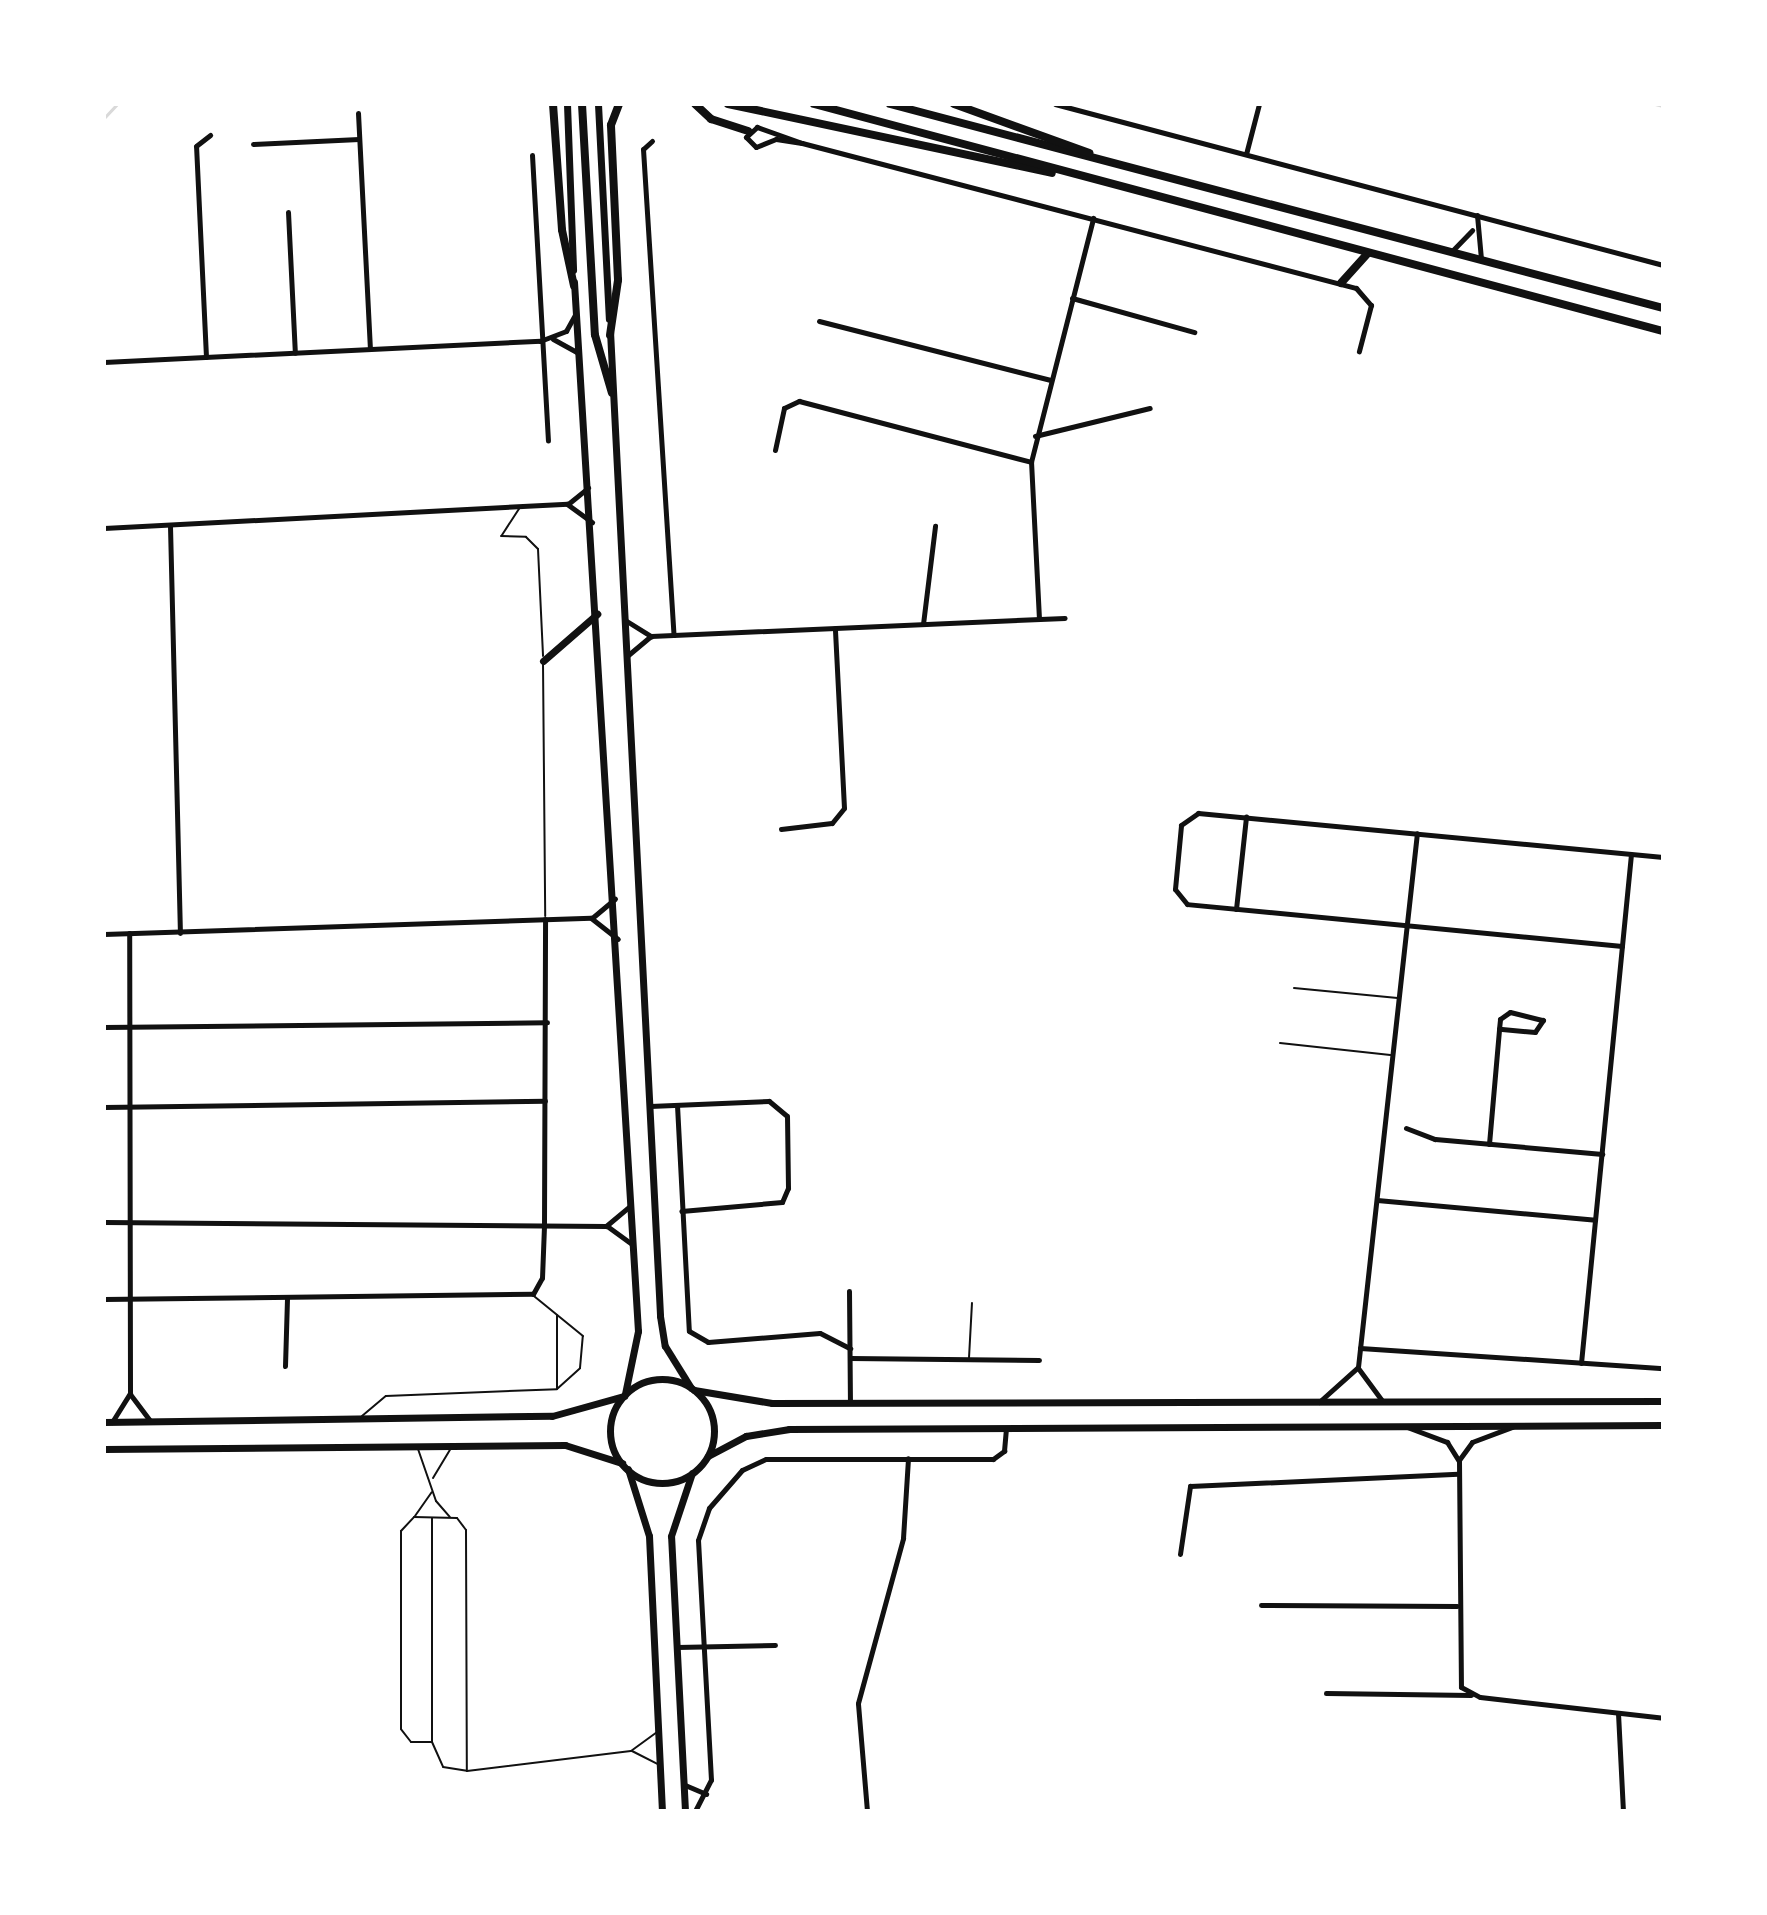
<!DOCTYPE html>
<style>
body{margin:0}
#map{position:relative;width:1767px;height:1915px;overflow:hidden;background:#fff;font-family:Helvetica,sans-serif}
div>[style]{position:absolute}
.stream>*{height:3px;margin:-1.5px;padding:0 1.5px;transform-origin:1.5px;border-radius:1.5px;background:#d9d9d9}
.service>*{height:2px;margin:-1px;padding:0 1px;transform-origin:1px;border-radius:1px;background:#111}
.minor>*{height:5px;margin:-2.5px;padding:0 2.5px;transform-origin:2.5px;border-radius:2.5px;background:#111}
.secondary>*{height:7px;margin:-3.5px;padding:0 3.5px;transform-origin:3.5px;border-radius:3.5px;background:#111}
.secondary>.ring{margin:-3.5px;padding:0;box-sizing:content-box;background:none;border:7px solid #111;border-radius:50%}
.primary>*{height:8px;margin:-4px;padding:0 4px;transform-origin:4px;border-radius:4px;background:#111}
span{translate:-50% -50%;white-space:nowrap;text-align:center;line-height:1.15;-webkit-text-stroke:7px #fff;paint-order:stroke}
.frame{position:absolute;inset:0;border:106px solid #fff;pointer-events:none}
</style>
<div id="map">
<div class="stream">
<i style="left:1655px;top:104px;width:8px;rotate:14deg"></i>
<i style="left:104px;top:118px;width:19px;rotate:-47deg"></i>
</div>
<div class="service">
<i style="left:502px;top:535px;width:33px;rotate:-57deg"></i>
<i style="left:501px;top:536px;width:25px;rotate:2deg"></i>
<i style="left:526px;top:537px;width:17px;rotate:45deg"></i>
<i style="left:538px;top:549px;width:107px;rotate:87.3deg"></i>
<i style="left:543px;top:663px;width:253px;rotate:89.5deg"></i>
<i style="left:1294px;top:988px;width:104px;rotate:5.5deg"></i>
<i style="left:1280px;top:1043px;width:111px;rotate:6.2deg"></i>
<i style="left:557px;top:1315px;width:73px;rotate:90deg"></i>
<i style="left:969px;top:1358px;width:55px;rotate:-86.9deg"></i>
<i style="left:362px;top:1416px;width:31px;rotate:-40deg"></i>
<i style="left:386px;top:1396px;width:171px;rotate:-2.3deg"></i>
<i style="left:557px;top:1389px;width:31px;rotate:-42deg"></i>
<i style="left:580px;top:1368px;width:32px;rotate:-85deg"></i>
<i style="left:583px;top:1336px;width:63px;rotate:-140.8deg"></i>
<i style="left:418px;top:1449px;width:55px;rotate:70.9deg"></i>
<i style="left:436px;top:1501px;width:21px;rotate:49deg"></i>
<i style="left:433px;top:1478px;width:33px;rotate:-59deg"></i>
<i style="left:415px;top:1516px;width:29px;rotate:-55deg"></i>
<i style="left:432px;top:1518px;width:224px;rotate:90deg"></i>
<i style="left:432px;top:1742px;width:27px;rotate:66deg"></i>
<i style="left:443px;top:1767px;width:24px;rotate:9deg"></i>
<i style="left:467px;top:1771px;width:165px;rotate:-7deg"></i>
<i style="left:631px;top:1751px;width:31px;rotate:-36deg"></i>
<i style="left:432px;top:1742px;width:21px;rotate:180deg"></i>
<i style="left:411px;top:1742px;width:16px;rotate:-128deg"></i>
<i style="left:401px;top:1729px;width:198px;rotate:-90deg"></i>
<i style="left:401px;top:1531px;width:19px;rotate:-47deg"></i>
<i style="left:414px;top:1517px;width:43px;rotate:1.3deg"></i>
<i style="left:457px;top:1518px;width:15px;rotate:53deg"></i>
<i style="left:466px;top:1530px;width:241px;rotate:89.8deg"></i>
<i style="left:632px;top:1751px;width:29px;rotate:27deg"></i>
</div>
<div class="minor">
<i style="left:1055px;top:104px;width:629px;rotate:14.83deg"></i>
<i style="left:358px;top:113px;width:236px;rotate:87.1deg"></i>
<i style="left:652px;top:141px;width:12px;rotate:138deg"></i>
<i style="left:643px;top:149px;width:487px;rotate:86.4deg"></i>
<i style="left:802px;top:143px;width:48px;rotate:-160.4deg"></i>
<i style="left:757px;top:127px;width:15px;rotate:138deg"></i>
<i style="left:746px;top:137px;width:14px;rotate:45deg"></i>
<i style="left:756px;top:147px;width:22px;rotate:-22deg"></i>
<i style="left:776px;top:139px;width:26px;rotate:9deg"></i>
<i style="left:802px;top:143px;width:573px;rotate:14.67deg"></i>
<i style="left:1356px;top:288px;width:23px;rotate:49deg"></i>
<i style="left:1371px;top:305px;width:48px;rotate:104.6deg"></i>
<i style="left:253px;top:144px;width:106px;rotate:-2.7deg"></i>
<i style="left:1246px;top:154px;width:52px;rotate:-75.4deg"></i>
<i style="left:532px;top:155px;width:286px;rotate:86.8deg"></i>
<i style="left:288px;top:212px;width:141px;rotate:87.2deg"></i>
<i style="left:1477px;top:215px;width:44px;rotate:84.8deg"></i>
<i style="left:1452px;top:251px;width:29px;rotate:-46deg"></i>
<i style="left:1072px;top:298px;width:127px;rotate:15.6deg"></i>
<i style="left:819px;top:321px;width:238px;rotate:14.3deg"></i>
<i style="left:553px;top:339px;width:29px;rotate:29deg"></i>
<i style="left:206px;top:357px;width:211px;rotate:-92.7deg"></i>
<i style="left:196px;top:146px;width:18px;rotate:-38deg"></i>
<i style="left:104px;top:362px;width:437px;rotate:-2.8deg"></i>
<i style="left:540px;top:341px;width:28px;rotate:-21deg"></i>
<i style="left:566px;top:331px;width:18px;rotate:-61deg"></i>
<i style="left:1035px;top:436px;width:118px;rotate:-13.7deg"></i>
<i style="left:775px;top:450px;width:43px;rotate:-77.9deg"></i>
<i style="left:784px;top:408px;width:17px;rotate:-25deg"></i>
<i style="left:799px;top:401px;width:240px;rotate:14.7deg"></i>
<i style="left:568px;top:504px;width:26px;rotate:-39deg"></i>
<i style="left:170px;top:526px;width:407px;rotate:88.6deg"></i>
<i style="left:104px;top:528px;width:464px;rotate:-3deg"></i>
<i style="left:567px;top:504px;width:31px;rotate:36deg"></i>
<i style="left:1039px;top:619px;width:157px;rotate:-92.9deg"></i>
<i style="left:1031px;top:462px;width:252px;rotate:-75.7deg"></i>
<i style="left:625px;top:620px;width:31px;rotate:32deg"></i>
<i style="left:651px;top:636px;width:414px;rotate:-2.5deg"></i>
<i style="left:923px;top:624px;width:99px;rotate:-83deg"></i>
<i style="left:627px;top:656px;width:30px;rotate:-40deg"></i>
<i style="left:781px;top:829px;width:51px;rotate:-6.7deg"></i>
<i style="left:832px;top:823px;width:19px;rotate:-51deg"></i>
<i style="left:844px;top:808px;width:180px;rotate:-92.9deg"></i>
<i style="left:1236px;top:909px;width:93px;rotate:-83.8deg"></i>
<i style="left:592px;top:918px;width:30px;rotate:-40deg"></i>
<i style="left:104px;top:934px;width:487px;rotate:-1.9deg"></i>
<i style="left:591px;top:918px;width:34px;rotate:38deg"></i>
<i style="left:1622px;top:946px;width:437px;rotate:-174.5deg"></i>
<i style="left:1187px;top:904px;width:19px;rotate:-129deg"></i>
<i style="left:1175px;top:889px;width:64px;rotate:-84.6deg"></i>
<i style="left:1181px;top:825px;width:21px;rotate:-35deg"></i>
<i style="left:1198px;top:813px;width:467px;rotate:5.4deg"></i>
<i style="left:104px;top:1027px;width:443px;rotate:-0.6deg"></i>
<i style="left:677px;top:1105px;width:226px;rotate:87deg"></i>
<i style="left:689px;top:1331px;width:22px;rotate:30deg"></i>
<i style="left:708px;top:1342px;width:112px;rotate:-4.6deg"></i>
<i style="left:820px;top:1333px;width:34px;rotate:27deg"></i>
<i style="left:650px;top:1106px;width:119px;rotate:-2.4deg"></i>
<i style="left:769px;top:1101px;width:23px;rotate:40deg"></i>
<i style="left:787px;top:1116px;width:72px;rotate:89.2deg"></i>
<i style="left:788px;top:1188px;width:15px;rotate:113deg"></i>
<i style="left:782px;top:1202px;width:101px;rotate:174.9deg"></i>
<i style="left:104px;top:1107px;width:441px;rotate:-0.8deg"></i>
<i style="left:1406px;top:1128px;width:31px;rotate:21deg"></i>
<i style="left:1435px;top:1139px;width:168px;rotate:5.1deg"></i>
<i style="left:1489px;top:1144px;width:115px;rotate:-85deg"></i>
<i style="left:1499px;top:1029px;width:10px;rotate:-84deg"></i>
<i style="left:1500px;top:1019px;width:12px;rotate:-35deg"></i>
<i style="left:1510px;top:1012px;width:34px;rotate:14deg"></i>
<i style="left:1543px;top:1020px;width:14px;rotate:124deg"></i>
<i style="left:1535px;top:1032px;width:36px;rotate:-175deg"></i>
<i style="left:1377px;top:1200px;width:219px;rotate:5.2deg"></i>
<i style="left:104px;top:1222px;width:502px;rotate:0.46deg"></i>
<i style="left:606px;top:1226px;width:31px;rotate:-40deg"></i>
<i style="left:607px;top:1226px;width:31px;rotate:36deg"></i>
<i style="left:849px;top:1291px;width:111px;rotate:89.5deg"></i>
<i style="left:104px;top:1299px;width:429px;rotate:-0.7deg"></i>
<i style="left:533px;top:1294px;width:18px;rotate:-61deg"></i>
<i style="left:542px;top:1278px;width:52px;rotate:-87.8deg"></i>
<i style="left:544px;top:1226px;width:307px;rotate:-89.8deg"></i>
<i style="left:1360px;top:1348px;width:304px;rotate:3.8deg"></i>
<i style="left:850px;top:1358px;width:189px;rotate:0.6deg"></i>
<i style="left:1581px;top:1363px;width:511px;rotate:-84.39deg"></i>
<i style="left:285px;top:1366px;width:67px;rotate:-88.3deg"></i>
<i style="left:1358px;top:1368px;width:42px;rotate:53.7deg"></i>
<i style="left:130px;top:1394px;width:34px;rotate:53deg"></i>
<i style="left:1319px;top:1402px;width:52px;rotate:-41.9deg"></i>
<i style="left:1358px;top:1367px;width:537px;rotate:-83.7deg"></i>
<i style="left:112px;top:1422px;width:34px;rotate:-58deg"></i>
<i style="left:130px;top:1393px;width:460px;rotate:-90.1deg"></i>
<i style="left:1407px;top:1427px;width:43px;rotate:20.6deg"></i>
<i style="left:1447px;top:1442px;width:22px;rotate:58deg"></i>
<i style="left:1459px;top:1461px;width:226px;rotate:89.5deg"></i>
<i style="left:1461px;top:1687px;width:21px;rotate:28deg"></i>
<i style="left:1480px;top:1697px;width:184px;rotate:6.5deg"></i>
<i style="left:1459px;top:1460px;width:22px;rotate:-54deg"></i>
<i style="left:1472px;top:1442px;width:43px;rotate:-20.6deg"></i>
<i style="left:1180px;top:1554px;width:69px;rotate:-81.6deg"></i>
<i style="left:1190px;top:1486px;width:268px;rotate:-2.6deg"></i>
<i style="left:1261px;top:1605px;width:196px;rotate:0.3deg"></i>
<i style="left:677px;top:1647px;width:98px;rotate:-1.2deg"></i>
<i style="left:1326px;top:1693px;width:145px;rotate:0.8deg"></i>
<i style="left:1618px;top:1713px;width:98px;rotate:87.1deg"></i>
<i style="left:685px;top:1785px;width:23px;rotate:23deg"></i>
<i style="left:695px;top:1811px;width:35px;rotate:-63deg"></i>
<i style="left:711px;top:1780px;width:240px;rotate:-93.1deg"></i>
<i style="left:698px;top:1540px;width:34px;rotate:-71deg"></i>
<i style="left:709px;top:1508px;width:50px;rotate:-49deg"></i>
<i style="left:742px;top:1470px;width:26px;rotate:-25deg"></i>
<i style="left:766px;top:1459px;width:227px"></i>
<i style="left:993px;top:1459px;width:14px;rotate:-36deg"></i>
<i style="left:1004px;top:1451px;width:22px;rotate:-85deg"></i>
<i style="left:867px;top:1811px;width:108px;rotate:-94.8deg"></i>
<i style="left:858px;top:1703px;width:171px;rotate:-74.7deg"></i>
<i style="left:903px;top:1538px;width:80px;rotate:-86.4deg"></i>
</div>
<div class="secondary">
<i style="left:567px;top:104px;width:166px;rotate:87.9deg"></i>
<i style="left:598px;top:104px;width:215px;rotate:87.1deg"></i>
<i style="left:574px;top:282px;width:1051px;rotate:86.51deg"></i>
<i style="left:638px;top:1331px;width:64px;rotate:101.7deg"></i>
<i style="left:610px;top:331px;width:986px;rotate:87.09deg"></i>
<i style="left:660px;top:1316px;width:30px;rotate:81deg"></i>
<i style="left:665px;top:1346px;width:49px;rotate:58.2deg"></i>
<i style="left:543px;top:661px;width:72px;rotate:-41deg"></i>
<i class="ring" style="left:610px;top:1379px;width:97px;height:97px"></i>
<i style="left:694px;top:1390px;width:79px;rotate:9.5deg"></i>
<i style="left:772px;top:1403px;width:891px;rotate:-0.13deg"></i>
<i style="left:104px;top:1422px;width:448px;rotate:-0.8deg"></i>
<i style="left:552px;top:1416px;width:75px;rotate:-15.5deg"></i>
<i style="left:104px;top:1449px;width:461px;rotate:-0.5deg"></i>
<i style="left:565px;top:1445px;width:60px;rotate:17.5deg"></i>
<i style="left:708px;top:1456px;width:43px;rotate:-27.8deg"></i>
<i style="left:746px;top:1436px;width:44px;rotate:-9.2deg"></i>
<i style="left:789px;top:1429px;width:874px;rotate:-0.26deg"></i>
<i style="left:628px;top:1469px;width:70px;rotate:72.6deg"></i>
<i style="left:649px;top:1536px;width:275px;rotate:87.3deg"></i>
<i style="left:685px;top:1811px;width:275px;rotate:-92.9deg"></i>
<i style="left:671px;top:1536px;width:66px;rotate:-71.6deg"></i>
</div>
<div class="primary">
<i style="left:553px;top:104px;width:126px;rotate:85.9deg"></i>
<i style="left:562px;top:230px;width:57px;rotate:77.9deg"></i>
<i style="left:582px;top:104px;width:231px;rotate:86.8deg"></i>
<i style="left:595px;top:335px;width:60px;rotate:73.7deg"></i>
<i style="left:695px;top:104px;width:22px;rotate:43deg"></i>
<i style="left:711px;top:119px;width:39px;rotate:18deg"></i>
<i style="left:728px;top:104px;width:331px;rotate:12deg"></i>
<i style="left:814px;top:104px;width:879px;rotate:14.97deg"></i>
<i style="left:890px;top:104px;width:799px;rotate:14.78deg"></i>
<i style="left:954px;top:104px;width:144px;rotate:19.9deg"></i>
<i style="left:1341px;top:283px;width:40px;rotate:-48deg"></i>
<i style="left:610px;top:335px;width:56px;rotate:-81.7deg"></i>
<i style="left:618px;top:280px;width:155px;rotate:-92.6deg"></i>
<i style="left:611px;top:125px;width:22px;rotate:-69deg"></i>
</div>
<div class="frame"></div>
</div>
